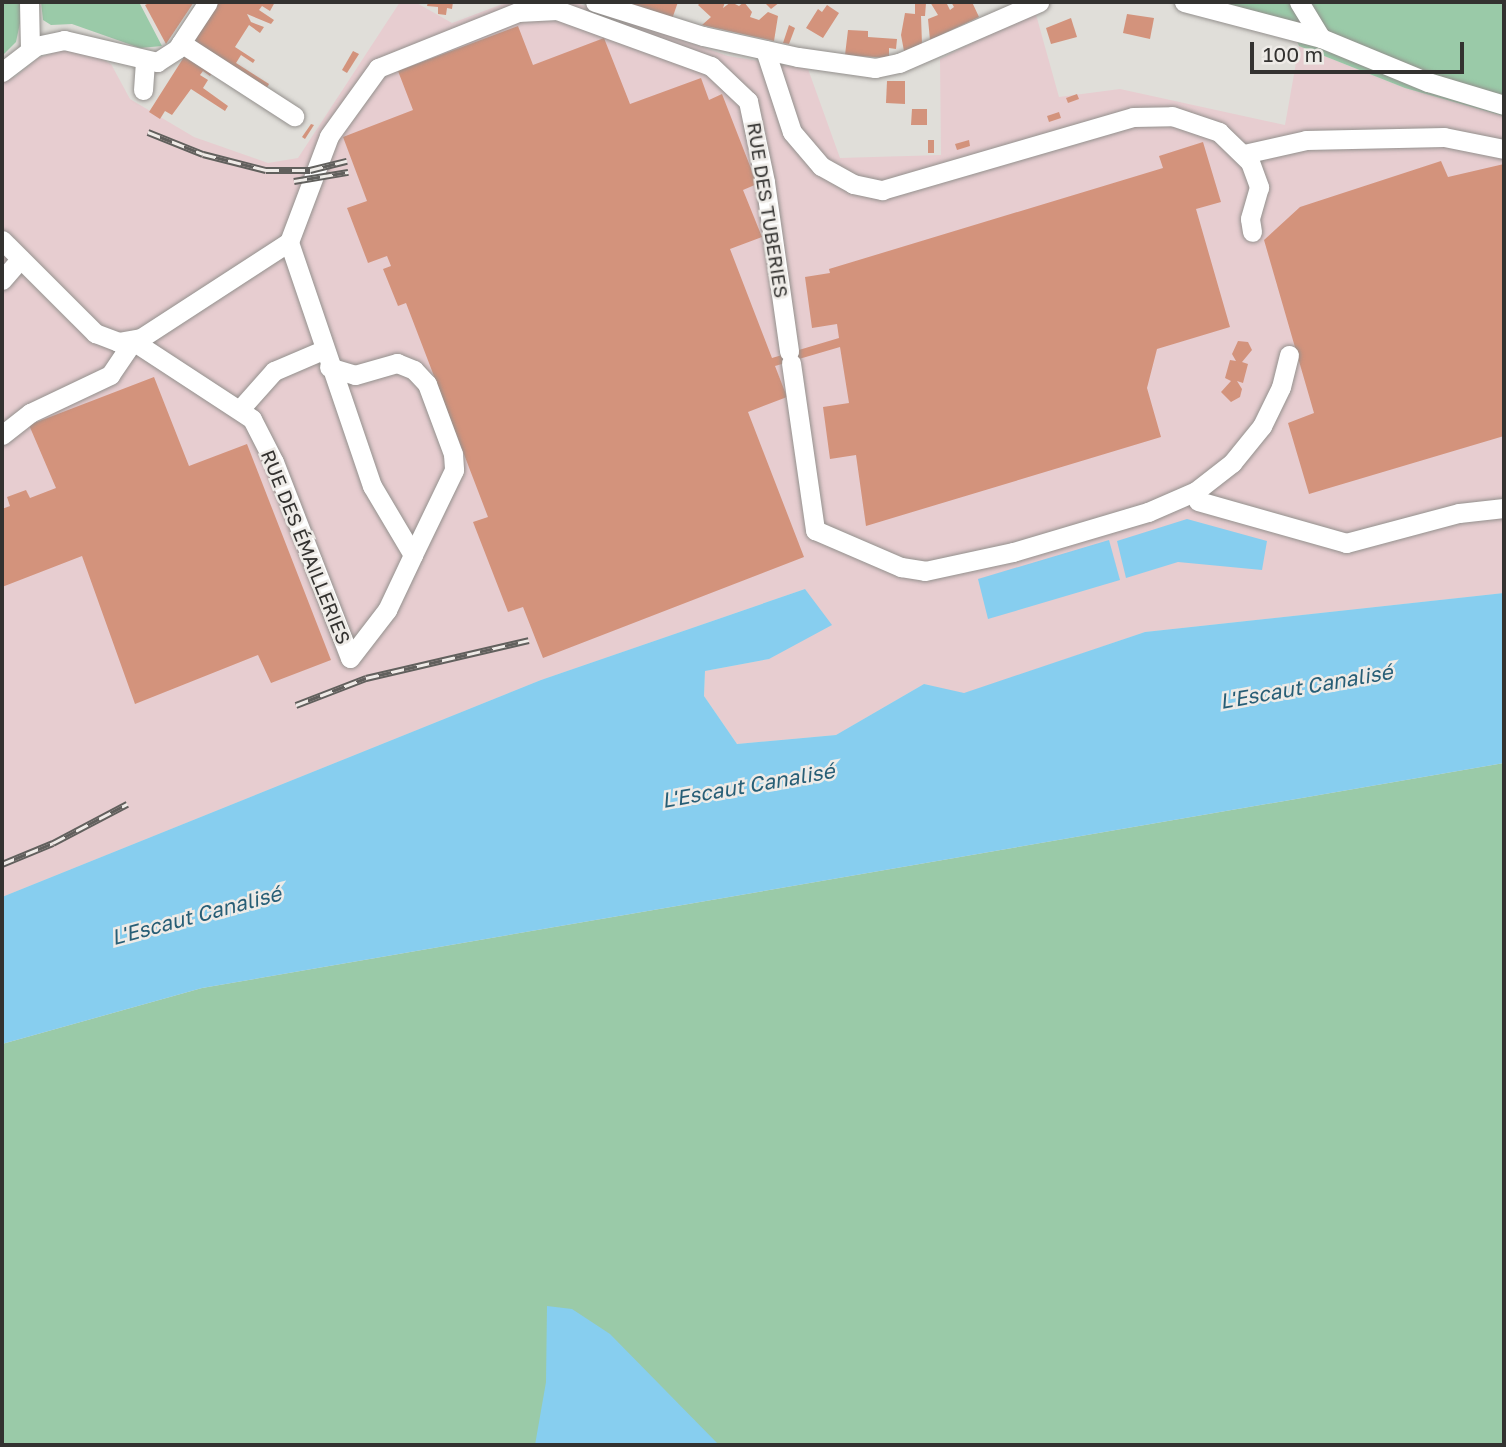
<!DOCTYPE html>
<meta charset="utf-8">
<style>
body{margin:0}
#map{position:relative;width:1506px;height:1447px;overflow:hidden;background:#e0ded9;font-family:"Golos Text",sans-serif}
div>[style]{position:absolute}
.industrial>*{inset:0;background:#e7cdd0}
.green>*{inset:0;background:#9acaa8}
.water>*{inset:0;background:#87ceef}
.building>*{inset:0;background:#d3937c}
.roads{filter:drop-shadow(0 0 2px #93908d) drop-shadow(0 0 2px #93908d)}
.minor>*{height:19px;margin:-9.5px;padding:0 9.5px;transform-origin:9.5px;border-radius:9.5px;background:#fff}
.rail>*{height:7px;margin-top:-3.5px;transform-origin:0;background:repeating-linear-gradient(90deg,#eeebe7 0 13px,#61605d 0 26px);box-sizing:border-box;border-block:2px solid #61605d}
span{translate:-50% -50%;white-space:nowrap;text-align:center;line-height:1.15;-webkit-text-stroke:5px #eeebe7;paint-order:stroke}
.street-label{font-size:19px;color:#333230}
.water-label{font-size:21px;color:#275e76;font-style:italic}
.frame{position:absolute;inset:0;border:4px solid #333230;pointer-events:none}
.scale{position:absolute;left:1250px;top:42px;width:214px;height:32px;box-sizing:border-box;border:4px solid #333230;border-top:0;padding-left:9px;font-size:21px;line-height:24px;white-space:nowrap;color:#333230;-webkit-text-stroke:5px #eeebe7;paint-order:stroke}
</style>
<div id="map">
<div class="industrial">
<i style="clip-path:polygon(400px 2px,415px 2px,452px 23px,508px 2px,574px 2px,728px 56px,808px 69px,840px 158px,941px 155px,940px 59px,1035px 11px,1059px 97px,1120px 89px,1285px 125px,1299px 46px,1405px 88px,1504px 116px,1504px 593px,1145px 632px,963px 694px,924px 684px,836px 735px,737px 744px,704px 696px,705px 671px,769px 659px,805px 589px,541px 680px,2px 897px,2px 73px,15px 77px,38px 58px,58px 51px,85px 50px,111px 64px,130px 99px,194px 137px,268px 163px,298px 158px)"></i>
</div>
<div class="green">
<i style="clip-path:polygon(2px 2px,20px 2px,20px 23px,16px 42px,2px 56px)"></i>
<i style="clip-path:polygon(41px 2px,139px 2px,162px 46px,140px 48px,72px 24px,51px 25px,43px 20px)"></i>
<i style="clip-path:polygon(1214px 2px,1504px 2px,1504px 116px,1405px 88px,1299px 46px,1290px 24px)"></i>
<i style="clip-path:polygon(1504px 763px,1504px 1445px,2px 1445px,2px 1044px,202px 988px)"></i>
</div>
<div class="water">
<i style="clip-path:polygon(1187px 519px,1267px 541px,1262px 570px,1178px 562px,1126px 578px,1117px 541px)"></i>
<i style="clip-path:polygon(1109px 540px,1120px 580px,988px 619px,978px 579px)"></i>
<i style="clip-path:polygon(805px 589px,832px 625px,769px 659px,705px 671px,704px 696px,737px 744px,836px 735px,924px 684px,964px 693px,1145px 632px,1504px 593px,1504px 763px,202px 988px,2px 1044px,2px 897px,541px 680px)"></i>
<i style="clip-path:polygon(547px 1306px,572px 1309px,610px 1334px,719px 1445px,535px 1445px,546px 1382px)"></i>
</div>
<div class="building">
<i style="clip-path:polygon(151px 2px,194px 2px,166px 44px,145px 5px)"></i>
<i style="clip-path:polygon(218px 2px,275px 2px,270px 11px,262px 6px,259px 10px,274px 20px,271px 24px,247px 14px,251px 22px,264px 27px,260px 33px,249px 25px,235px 47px,255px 60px,253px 63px,241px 55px,236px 63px,269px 84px,265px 91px,190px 46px)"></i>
<i style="clip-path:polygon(428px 2px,453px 2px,452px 9px,447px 8px,446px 15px,438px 14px,438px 7px,427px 6px)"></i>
<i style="clip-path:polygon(622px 2px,678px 2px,672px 19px)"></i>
<i style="clip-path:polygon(701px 2px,725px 2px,723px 8px,731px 2px,739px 6px,744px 2px,752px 12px,750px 17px,759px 20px,768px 12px,778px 16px,774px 41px,702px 25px,711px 17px,698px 5px)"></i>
<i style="clip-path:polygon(764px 2px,780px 2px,771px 9px)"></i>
<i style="clip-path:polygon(915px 2px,926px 3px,925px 16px,921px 16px,922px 44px,904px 51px,901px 35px,905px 13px,915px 14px)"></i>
<i style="clip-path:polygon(930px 2px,946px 2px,950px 10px,954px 7px,951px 2px,972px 2px,979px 17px,930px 40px,928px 19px,938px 15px)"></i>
<i style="clip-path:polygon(827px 5px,839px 13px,823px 38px,806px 28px,818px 9px,822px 12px)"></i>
<i style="clip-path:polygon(1127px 14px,1154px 18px,1150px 39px,1123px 33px)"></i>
<i style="clip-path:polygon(1071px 18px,1077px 37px,1051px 44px,1046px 28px)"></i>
<i style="clip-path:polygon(789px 25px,795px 28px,789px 44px,783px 43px)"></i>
<i style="clip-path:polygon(518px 26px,533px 65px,604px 38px,630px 104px,701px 78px,709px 100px,722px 94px,757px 184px,743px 190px,762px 237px,730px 249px,772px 358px,839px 338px,837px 324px,812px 328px,805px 277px,830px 273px,829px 269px,1163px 168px,1159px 156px,1203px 142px,1221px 202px,1196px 209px,1230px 327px,1157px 349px,1147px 388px,1161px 437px,866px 526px,856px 455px,830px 459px,823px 407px,849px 403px,840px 347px,775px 366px,787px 397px,748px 412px,804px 557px,543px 658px,523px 607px,508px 612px,473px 522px,488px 517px,406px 303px,398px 306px,383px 269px,391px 266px,387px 256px,368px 263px,347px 208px,367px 201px,343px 137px,413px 110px,398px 71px)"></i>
<i style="clip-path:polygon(848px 30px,868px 31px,868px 37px,897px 39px,896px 49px,889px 48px,889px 58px,845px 55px)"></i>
<i style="clip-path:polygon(189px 49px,216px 67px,210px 76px,203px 71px,200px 75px,208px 80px,203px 88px,228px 106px,225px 111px,191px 89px,172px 115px,165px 111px,160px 119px,149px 112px)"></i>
<i style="clip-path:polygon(353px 51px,359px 54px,347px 73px,342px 70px)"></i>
<i style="clip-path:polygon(887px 81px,905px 81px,905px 104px,886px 103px)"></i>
<i style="clip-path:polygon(1077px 94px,1079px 99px,1068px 103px,1066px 98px)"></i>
<i style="clip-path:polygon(912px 109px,927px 109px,927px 125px,911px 125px)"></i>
<i style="clip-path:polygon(1059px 112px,1061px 118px,1049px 122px,1047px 116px)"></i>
<i style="clip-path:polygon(311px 124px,314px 125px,305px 139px,302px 137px)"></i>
<i style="clip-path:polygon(928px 140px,934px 140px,934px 153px,928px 153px)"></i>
<i style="clip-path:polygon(969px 140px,970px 146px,957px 150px,955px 144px)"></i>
<i style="clip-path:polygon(1441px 161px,1448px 177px,1504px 164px,1504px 436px,1309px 494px,1288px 423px,1314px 413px,1264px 240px,1300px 207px)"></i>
<i style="clip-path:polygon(1238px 341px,1248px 342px,1252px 350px,1242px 362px,1248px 364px,1243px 383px,1237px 381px,1242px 389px,1240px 397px,1231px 402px,1221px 392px,1231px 381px,1225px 378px,1230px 360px,1236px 361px,1232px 354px)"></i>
<i style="clip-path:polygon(154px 377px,189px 466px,247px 444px,331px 660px,271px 683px,258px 655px,135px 704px,82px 556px,2px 587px,2px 509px,10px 506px,7px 497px,26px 490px,30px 498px,56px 488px,29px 425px)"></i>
</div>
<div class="roads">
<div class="minor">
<i style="left:29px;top:2px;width:47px;rotate:88.8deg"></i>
<i style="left:595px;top:2px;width:113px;rotate:17.5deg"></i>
<i style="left:703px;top:36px;width:97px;rotate:12.5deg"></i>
<i style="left:798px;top:57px;width:78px;rotate:8.1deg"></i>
<i style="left:875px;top:68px;width:25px;rotate:-12deg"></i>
<i style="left:899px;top:63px;width:153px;rotate:-23.5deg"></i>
<i style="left:1184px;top:2px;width:142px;rotate:14.7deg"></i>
<i style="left:1321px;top:38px;width:116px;rotate:22.4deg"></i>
<i style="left:1428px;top:82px;width:79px;rotate:16.8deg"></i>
<i style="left:1299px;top:2px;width:42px;rotate:58.6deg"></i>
<i style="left:181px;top:43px;width:135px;rotate:32.9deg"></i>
<i style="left:765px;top:50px;width:86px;rotate:71.8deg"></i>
<i style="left:792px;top:132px;width:45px;rotate:49.5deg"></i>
<i style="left:821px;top:166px;width:37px;rotate:29deg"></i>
<i style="left:853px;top:184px;width:30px;rotate:12deg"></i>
<i style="left:882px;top:190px;width:261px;rotate:-16.2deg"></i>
<i style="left:1133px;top:117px;width:39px;rotate:-1deg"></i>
<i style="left:1172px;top:116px;width:50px;rotate:18.8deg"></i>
<i style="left:1219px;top:132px;width:43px;rotate:44.1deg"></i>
<i style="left:1250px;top:162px;width:27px;rotate:70deg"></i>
<i style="left:1259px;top:187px;width:33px;rotate:106deg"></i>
<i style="left:1250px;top:219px;width:13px;rotate:81deg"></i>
<i style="left:2px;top:72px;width:43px;rotate:-37.4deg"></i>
<i style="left:36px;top:46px;width:29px;rotate:-12deg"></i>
<i style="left:64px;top:40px;width:96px;rotate:13.3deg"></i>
<i style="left:157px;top:62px;width:24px;rotate:-33deg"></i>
<i style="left:177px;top:49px;width:56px;rotate:-56.6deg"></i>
<i style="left:143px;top:90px;width:28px;rotate:-86deg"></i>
<i style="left:1244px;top:154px;width:64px;rotate:-12.7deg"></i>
<i style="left:1306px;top:140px;width:138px;rotate:-1.2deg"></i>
<i style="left:1444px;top:137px;width:61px;rotate:11.3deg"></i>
<i style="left:2px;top:240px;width:132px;rotate:45deg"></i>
<i style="left:95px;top:333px;width:25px;rotate:21deg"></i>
<i style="left:118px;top:342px;width:23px;rotate:-10deg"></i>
<i style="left:141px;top:338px;width:176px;rotate:-33deg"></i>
<i style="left:289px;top:242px;width:113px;rotate:-69.3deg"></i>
<i style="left:329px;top:136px;width:84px;rotate:-54.2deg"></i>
<i style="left:378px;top:68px;width:151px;rotate:-21.8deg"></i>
<i style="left:518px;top:12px;width:39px;rotate:-3deg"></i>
<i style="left:557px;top:10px;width:164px;rotate:20deg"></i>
<i style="left:711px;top:66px;width:51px;rotate:43.4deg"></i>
<i style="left:748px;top:101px;width:83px;rotate:78.1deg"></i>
<i style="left:765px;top:182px;width:171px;rotate:81.9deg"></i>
<i style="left:2px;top:280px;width:28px;rotate:-49deg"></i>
<i style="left:133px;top:341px;width:142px;rotate:33.2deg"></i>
<i style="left:252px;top:419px;width:48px;rotate:62.9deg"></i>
<i style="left:274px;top:462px;width:210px;rotate:68.8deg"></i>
<i style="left:350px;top:658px;width:61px;rotate:-52.4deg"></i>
<i style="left:387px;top:610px;width:61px;rotate:-64.7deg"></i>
<i style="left:413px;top:555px;width:80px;rotate:-120.7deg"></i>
<i style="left:372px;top:486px;width:258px;rotate:-108.8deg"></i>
<i style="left:791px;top:363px;width:169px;rotate:81.8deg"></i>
<i style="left:815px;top:530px;width:94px;rotate:23.3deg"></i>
<i style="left:901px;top:567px;width:24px;rotate:9deg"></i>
<i style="left:925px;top:571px;width:90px;rotate:-12.2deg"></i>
<i style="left:1013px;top:552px;width:141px;rotate:-16.5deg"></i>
<i style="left:1148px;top:512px;width:52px;rotate:-23.6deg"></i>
<i style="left:1196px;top:491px;width:46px;rotate:-37.9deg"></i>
<i style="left:1232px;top:463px;width:48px;rotate:-51deg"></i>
<i style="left:1262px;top:426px;width:43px;rotate:-64deg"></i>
<i style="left:1281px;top:387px;width:33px;rotate:-76deg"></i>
<i style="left:329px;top:367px;width:27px;rotate:17deg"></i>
<i style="left:355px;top:375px;width:44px;rotate:-15.9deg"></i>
<i style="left:397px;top:363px;width:18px;rotate:22deg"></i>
<i style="left:414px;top:370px;width:19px;rotate:47deg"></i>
<i style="left:427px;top:384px;width:75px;rotate:69.6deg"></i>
<i style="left:453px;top:454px;width:16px;rotate:86deg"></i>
<i style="left:454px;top:470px;width:94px;rotate:115.8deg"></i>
<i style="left:241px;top:408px;width:50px;rotate:-48.3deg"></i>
<i style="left:274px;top:371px;width:53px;rotate:-23.2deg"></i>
<i style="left:2px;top:435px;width:36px;rotate:-38deg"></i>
<i style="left:30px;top:413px;width:89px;rotate:-25.4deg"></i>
<i style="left:110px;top:375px;width:41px;rotate:-55.9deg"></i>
<i style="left:1198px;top:501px;width:154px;rotate:15.8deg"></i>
<i style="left:1346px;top:543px;width:117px;rotate:-14.9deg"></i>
<i style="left:1459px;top:513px;width:45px;rotate:-6.3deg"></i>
</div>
</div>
<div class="rail">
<i style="left:148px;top:132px;width:59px;rotate:21.8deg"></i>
<i style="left:203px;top:154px;width:65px;rotate:14.3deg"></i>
<i style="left:266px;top:170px;width:44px"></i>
<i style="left:310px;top:170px;width:38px;rotate:-14deg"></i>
<i style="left:294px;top:181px;width:55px;rotate:-9.5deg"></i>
<i style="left:296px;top:705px;width:75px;rotate:-21.1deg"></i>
<i style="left:366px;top:678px;width:167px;rotate:-13.1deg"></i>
<i style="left:2px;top:864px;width:55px;rotate:-22.4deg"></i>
<i style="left:53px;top:843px;width:84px;rotate:-27.8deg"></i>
</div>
<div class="street-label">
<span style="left:768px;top:210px;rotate:81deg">RUE DES TUBERIES</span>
<span style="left:306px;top:547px;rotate:68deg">RUE DES ÉMAILLERIES</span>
</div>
<div class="water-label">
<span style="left:1306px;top:686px;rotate:-10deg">L'Escaut Canalisé</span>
<span style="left:748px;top:785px;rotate:-10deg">L'Escaut Canalisé</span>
<span style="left:196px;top:915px;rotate:-15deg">L'Escaut Canalisé</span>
</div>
<div class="frame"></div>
<div class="scale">100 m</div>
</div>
